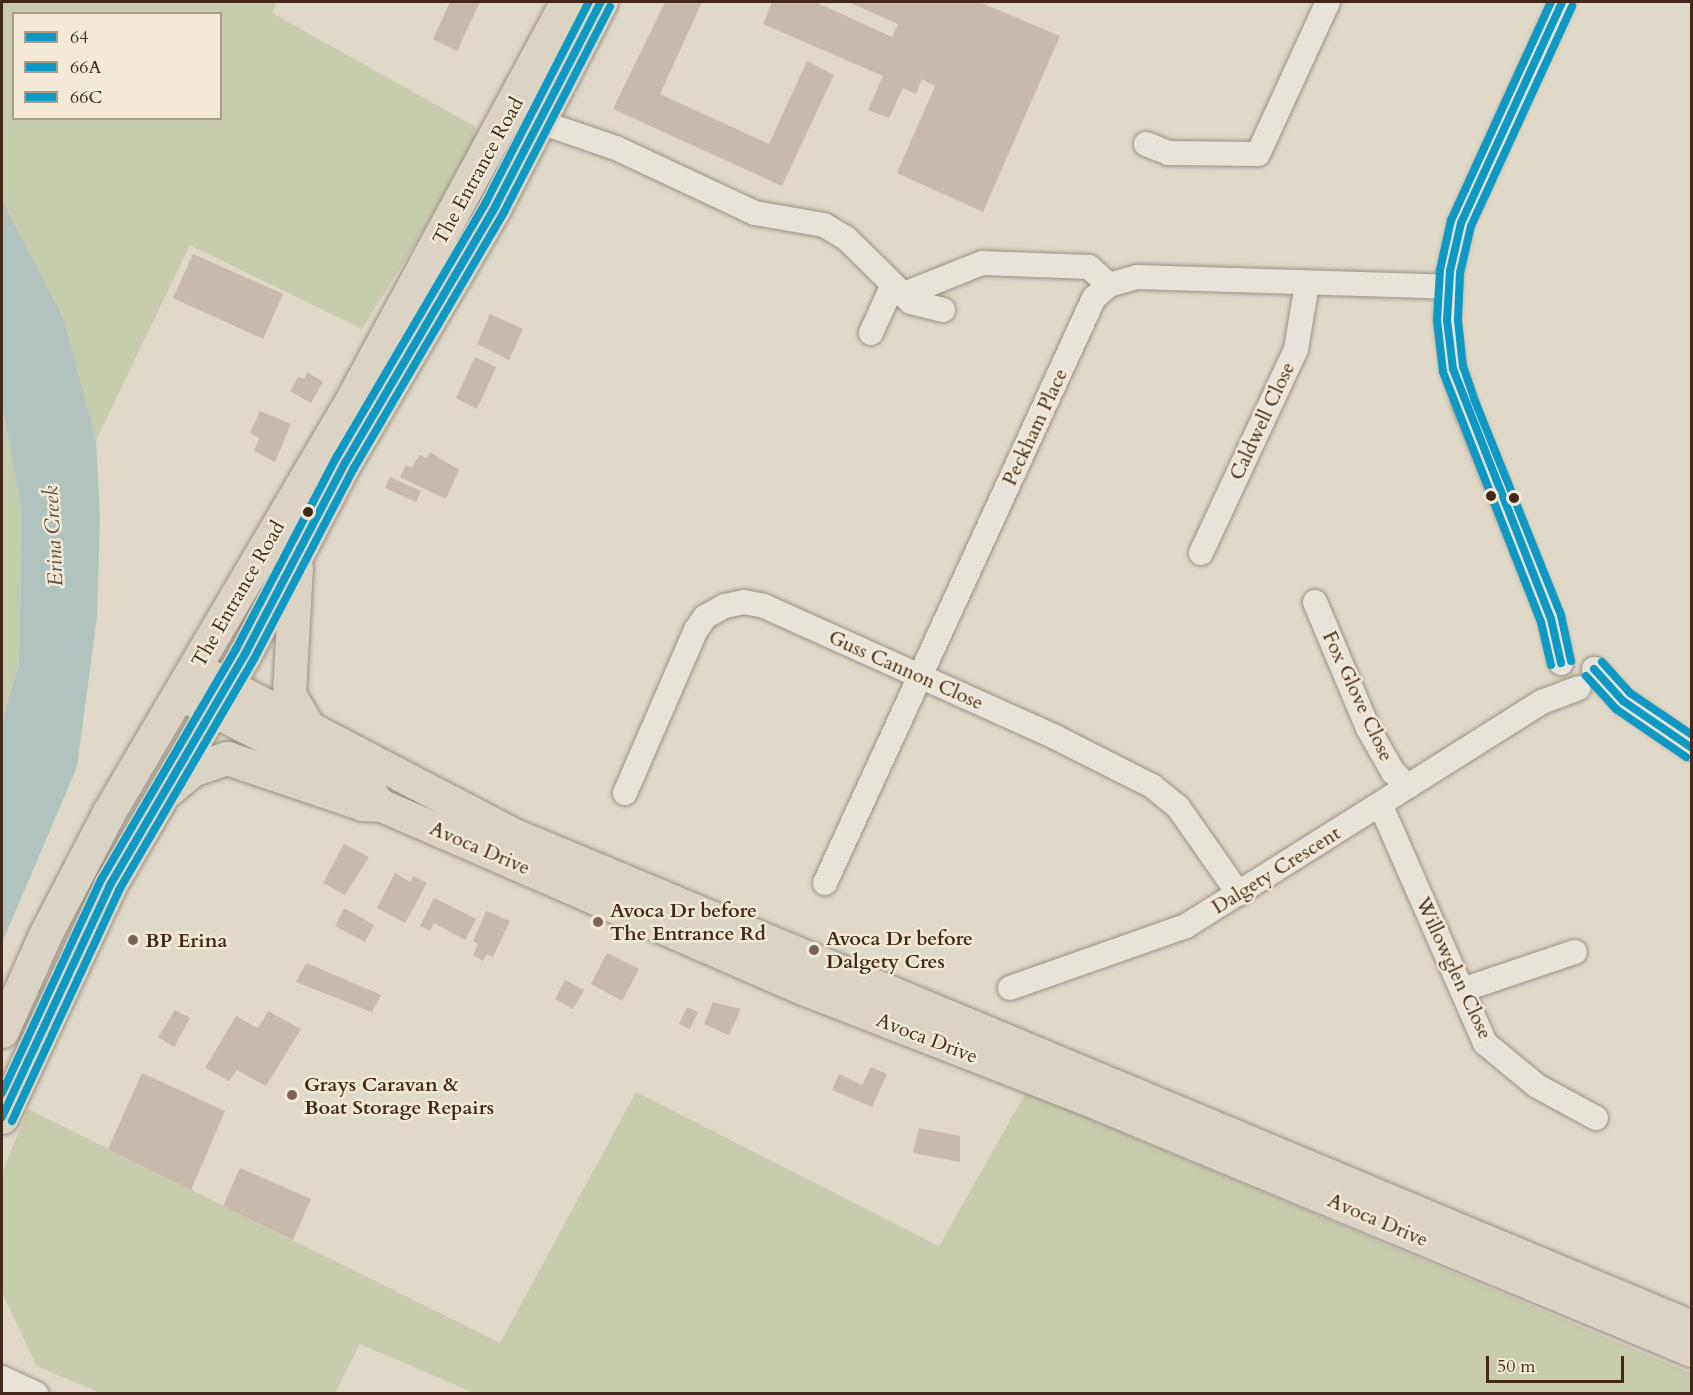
<!DOCTYPE html>
<style>
body{margin:0}
#map{position:relative;width:1693px;height:1395px;overflow:hidden;background:#e0d9c8;font-family:Cardo,serif}
div>[style]{position:absolute}
.green>*{inset:0;background:#c7ccac}
.water>*{inset:0;background:#b1c3bf}
.building>*{inset:0;background:#c8b9ab}
.roads{filter:drop-shadow(0 0 2px #999185) drop-shadow(0 0 2px #999185)}
.minor>*{height:24px;margin:-12px;padding:0 12px;transform-origin:12px;border-radius:12px;background:#e7e3db}
.major>*{height:32px;margin:-16px;padding:0 16px;transform-origin:16px;border-radius:16px;background:#dbd4c5}
.highway>*{height:33px;margin:-16.5px;padding:0 16.5px;transform-origin:16.5px;border-radius:16.5px;background:#dbd4c5}
.bus-1>*{height:8px;margin:-4px;padding:0 4px;transform-origin:4px;border-radius:4px;background:#0d99c4}
.bus-2>*{height:8px;margin:-4px;padding:0 4px;transform-origin:4px;border-radius:4px;background:#0d99c4}
.bus-3>*{height:8px;margin:-4px;padding:0 4px;transform-origin:4px;border-radius:4px;background:#0d99c4}
.dots>*{width:16px;height:16px;translate:-50% -50%;box-sizing:border-box;border:3px solid #f2ead4;border-radius:50%}
span{translate:-50% -50%;white-space:nowrap;text-align:center;line-height:1.15;-webkit-text-stroke:5px #f2ead4;paint-order:stroke}
.street-label{font-size:20px;color:#432718}
.poi-label{font-size:20px;color:#432718;font-weight:700}
.left{translate:0 -50%;text-align:left}
.water-label{font-size:21px;color:#5a4c41;font-style:italic}
.frame{position:absolute;inset:0;border:3px solid #432718;pointer-events:none}
.legend{position:absolute;left:12px;top:12px;width:210px;height:108px;box-sizing:border-box;background:#f2ead4;border:2px solid #ac9c89;margin:0;padding:8px 10px;list-style:none;font-size:18px;color:#432718}
.legend li{display:flex;align-items:center;gap:12px;height:30px}
.legend b{width:30px;border:2px solid #ac9c89}
.scale{position:absolute;left:1486px;top:1356px;width:138px;height:27px;box-sizing:border-box;border:3px solid #432718;border-top:0;padding-left:8px;font-size:18px;line-height:21px;white-space:nowrap;color:#432718;-webkit-text-stroke:4px #f2ead4;paint-order:stroke}
</style>
<div id="map">
<div class="green">
<i style="clip-path:polygon(evenodd,2px 2px,277px 2px,272px 13px,485px 132px,362px 329px,190px 245px,96px 440px,64px 319px,2px 200px,2px 2px,14px 14px,220px 14px,220px 118px,14px 118px,14px 14px)"></i>
<i style="clip-path:polygon(2px 403px,22px 514px,19px 663px,2px 723px)"></i>
<i style="clip-path:polygon(636px 1092px,939px 1246px,1026px 1092px,1691px 1373px,1691px 1393px,476px 1394px,360px 1344px,335px 1393px,100px 1393px,37px 1366px,2px 1293px,2px 1173px,28px 1109px,500px 1343px)"></i>
</div>
<div class="water">
<i style="clip-path:polygon(2px 200px,64px 319px,96px 440px,100px 517px,97px 617px,77px 767px,2px 943px,2px 723px,19px 663px,22px 514px,2px 403px)"></i>
</div>
<div class="building">
<i style="clip-path:polygon(450px 2px,480px 2px,457px 51px,433px 39px)"></i>
<i style="clip-path:polygon(665px 2px,702px 2px,660px 94px,769px 144px,807px 61px,834px 75px,782px 186px,613px 109px)"></i>
<i style="clip-path:polygon(772px 2px,815px 2px,892px 37px,898px 24px,848px 2px,979px 2px,1060px 36px,983px 212px,897px 173px,935px 86px,922px 79px,916px 94px,903px 88px,889px 118px,868px 110px,883px 76px,763px 24px)"></i>
<i style="clip-path:polygon(193px 254px,283px 294px,263px 339px,173px 298px)"></i>
<i style="clip-path:polygon(490px 314px,523px 329px,509px 360px,477px 344px)"></i>
<i style="clip-path:polygon(475px 357px,496px 367px,477px 409px,456px 398px)"></i>
<i style="clip-path:polygon(307px 372px,323px 382px,311px 403px,290px 391px,298px 377px,304px 379px)"></i>
<i style="clip-path:polygon(260px 411px,291px 424px,275px 462px,254px 451px,259px 438px,250px 433px)"></i>
<i style="clip-path:polygon(430px 452px,459px 470px,446px 499px,400px 477px,406px 465px,412px 468px,419px 455px,427px 458px)"></i>
<i style="clip-path:polygon(390px 477px,421px 491px,416px 502px,385px 488px)"></i>
<i style="clip-path:polygon(344px 844px,369px 857px,345px 895px,323px 883px)"></i>
<i style="clip-path:polygon(395px 873px,410px 882px,413px 876px,427px 883px,405px 923px,377px 908px)"></i>
<i style="clip-path:polygon(434px 898px,476px 919px,465px 940px,434px 923px,430px 931px,420px 926px)"></i>
<i style="clip-path:polygon(344px 908px,374px 925px,365px 942px,335px 926px)"></i>
<i style="clip-path:polygon(486px 911px,510px 921px,493px 957px,487px 954px,483px 961px,473px 955px,478px 944px,473px 941px)"></i>
<i style="clip-path:polygon(607px 953px,639px 969px,622px 1001px,591px 984px)"></i>
<i style="clip-path:polygon(306px 963px,381px 995px,372px 1012px,296px 982px)"></i>
<i style="clip-path:polygon(565px 980px,584px 990px,573px 1009px,555px 999px)"></i>
<i style="clip-path:polygon(713px 1002px,741px 1009px,729px 1035px,704px 1024px)"></i>
<i style="clip-path:polygon(687px 1007px,698px 1012px,690px 1029px,679px 1024px)"></i>
<i style="clip-path:polygon(175px 1010px,190px 1018px,174px 1047px,158px 1037px)"></i>
<i style="clip-path:polygon(268px 1011px,301px 1029px,266px 1086px,237px 1070px,229px 1081px,205px 1068px,236px 1016px,258px 1028px)"></i>
<i style="clip-path:polygon(871px 1067px,887px 1074px,872px 1107px,832px 1090px,839px 1074px,862px 1085px)"></i>
<i style="clip-path:polygon(142px 1073px,225px 1111px,191px 1190px,108px 1149px)"></i>
<i style="clip-path:polygon(919px 1128px,960px 1136px,960px 1162px,913px 1153px)"></i>
<i style="clip-path:polygon(240px 1168px,311px 1199px,293px 1240px,223px 1206px)"></i>
</div>
<div class="roads">
<div class="minor">
<i style="left:540px;top:122px;width:80px;rotate:18.9deg"></i>
<i style="left:616px;top:148px;width:153px;rotate:25.1deg"></i>
<i style="left:755px;top:213px;width:70px;rotate:9.9deg"></i>
<i style="left:824px;top:225px;width:26px;rotate:31deg"></i>
<i style="left:846px;top:238px;width:91px;rotate:44.6deg"></i>
<i style="left:911px;top:302px;width:33px;rotate:14deg"></i>
<i style="left:1146px;top:144px;width:24px;rotate:22deg"></i>
<i style="left:1168px;top:153px;width:90px;rotate:0.6deg"></i>
<i style="left:1258px;top:154px;width:167px;rotate:-65.3deg"></i>
<i style="left:902px;top:295px;width:86px;rotate:-21.8deg"></i>
<i style="left:982px;top:263px;width:107px;rotate:2.1deg"></i>
<i style="left:1089px;top:267px;width:27px;rotate:42deg"></i>
<i style="left:871px;top:333px;width:51px;rotate:-65.5deg"></i>
<i style="left:1201px;top:553px;width:225px;rotate:-65deg"></i>
<i style="left:1296px;top:349px;width:66px;rotate:-80.4deg"></i>
<i style="left:1315px;top:602px;width:137px;rotate:67.2deg"></i>
<i style="left:1368px;top:728px;width:51px;rotate:60.4deg"></i>
<i style="left:1393px;top:772px;width:21px;rotate:43deg"></i>
<i style="left:1561px;top:663px;width:45px;rotate:-102.8deg"></i>
<i style="left:1551px;top:619px;width:231px;rotate:-111.9deg"></i>
<i style="left:1465px;top:405px;width:38px;rotate:-108deg"></i>
<i style="left:1453px;top:369px;width:49px;rotate:-97deg"></i>
<i style="left:1447px;top:320px;width:49px;rotate:-86.5deg"></i>
<i style="left:1450px;top:271px;width:49px;rotate:-77.1deg"></i>
<i style="left:1461px;top:223px;width:243px;rotate:-65.4deg"></i>
<i style="left:1594px;top:669px;width:43px;rotate:47.8deg"></i>
<i style="left:1623px;top:701px;width:83px;rotate:34.3deg"></i>
<i style="left:625px;top:793px;width:178px;rotate:-66.5deg"></i>
<i style="left:696px;top:630px;width:16px;rotate:-55deg"></i>
<i style="left:705px;top:617px;width:23px;rotate:-29deg"></i>
<i style="left:725px;top:606px;width:19px;rotate:-12deg"></i>
<i style="left:744px;top:602px;width:20px;rotate:11deg"></i>
<i style="left:764px;top:606px;width:319px;rotate:24.2deg"></i>
<i style="left:1055px;top:737px;width:109px;rotate:26.8deg"></i>
<i style="left:1152px;top:786px;width:33px;rotate:39deg"></i>
<i style="left:1178px;top:807px;width:106px;rotate:55deg"></i>
<i style="left:1381px;top:806px;width:259px;rotate:66.3deg"></i>
<i style="left:1485px;top:1043px;width:67px;rotate:39.6deg"></i>
<i style="left:1537px;top:1086px;width:67px;rotate:28.5deg"></i>
<i style="left:825px;top:883px;width:644px;rotate:-65.31deg"></i>
<i style="left:1094px;top:298px;width:20px;rotate:-41deg"></i>
<i style="left:1109px;top:285px;width:29px;rotate:-16deg"></i>
<i style="left:1137px;top:277px;width:312px;rotate:1.8deg"></i>
<i style="left:1010px;top:988px;width:187px;rotate:-19.4deg"></i>
<i style="left:1186px;top:926px;width:421px;rotate:-32.2deg"></i>
<i style="left:1542px;top:702px;width:39px;rotate:-21deg"></i>
<i style="left:1462px;top:990px;width:119px;rotate:-18.6deg"></i>
<i style="left:2px;top:1378px;width:38px;rotate:25deg"></i>
</div>
<div class="major">
<i style="left:195px;top:668px;width:356px;rotate:27.6deg"></i>
<i style="left:510px;top:833px;width:1281px;rotate:22.68deg"></i>
<i style="left:180px;top:694px;width:212px;rotate:26.9deg"></i>
<i style="left:369px;top:790px;width:19px;rotate:54deg"></i>
<i style="left:380px;top:805px;width:464px;rotate:23.5deg"></i>
<i style="left:806px;top:990px;width:313px;rotate:21.3deg"></i>
<i style="left:1098px;top:1104px;width:643px;rotate:22.58deg"></i>
</div>
<div class="highway">
<i style="left:296px;top:567px;width:127px;rotate:93.2deg"></i>
<i style="left:289px;top:694px;width:42px;rotate:59.7deg"></i>
<i style="left:168px;top:790px;width:31px;rotate:-40deg"></i>
<i style="left:192px;top:770px;width:37px;rotate:-19deg"></i>
<i style="left:227px;top:758px;width:144px;rotate:18.7deg"></i>
<i style="left:363px;top:804px;width:17px;rotate:3deg"></i>
<i style="left:2px;top:1031px;width:105px;rotate:-65.9deg"></i>
<i style="left:45px;top:935px;width:139px;rotate:-62.5deg"></i>
<i style="left:109px;top:812px;width:464px;rotate:-59.5deg"></i>
<i style="left:345px;top:412px;width:466px;rotate:-61.6deg"></i>
<i style="left:2px;top:1117px;width:256px;rotate:-65deg"></i>
<i style="left:110px;top:885px;width:268px;rotate:-59.7deg"></i>
<i style="left:245px;top:654px;width:216px;rotate:-62.4deg"></i>
<i style="left:345px;top:463px;width:297px;rotate:-59.6deg"></i>
<i style="left:495px;top:207px;width:231px;rotate:-62.7deg"></i>
</div>
</div>
<div class="bus-1">
<i style="left:1561px;top:663px;width:45px;rotate:-102.8deg"></i>
<i style="left:1551px;top:619px;width:269px;rotate:-111.4deg"></i>
<i style="left:1453px;top:369px;width:49px;rotate:-97deg"></i>
<i style="left:1447px;top:320px;width:49px;rotate:-86.5deg"></i>
<i style="left:1450px;top:271px;width:49px;rotate:-77.1deg"></i>
<i style="left:1461px;top:223px;width:243px;rotate:-65.4deg"></i>
<i style="left:1594px;top:669px;width:43px;rotate:47.8deg"></i>
<i style="left:1623px;top:701px;width:83px;rotate:34.3deg"></i>
<i style="left:2px;top:1117px;width:256px;rotate:-65deg"></i>
<i style="left:110px;top:885px;width:268px;rotate:-59.7deg"></i>
<i style="left:245px;top:654px;width:216px;rotate:-62.4deg"></i>
<i style="left:345px;top:463px;width:297px;rotate:-59.6deg"></i>
<i style="left:495px;top:207px;width:231px;rotate:-62.7deg"></i>
</div>
<div class="bus-2">
<i style="left:1571px;top:661px;width:47px;rotate:-102.3deg"></i>
<i style="left:1561px;top:615px;width:231px;rotate:-111.9deg"></i>
<i style="left:1475px;top:401px;width:36px;rotate:-109deg"></i>
<i style="left:1463px;top:367px;width:47px;rotate:-96.1deg"></i>
<i style="left:1458px;top:320px;width:47px;rotate:-87.6deg"></i>
<i style="left:1460px;top:273px;width:48px;rotate:-76.8deg"></i>
<i style="left:1471px;top:226px;width:242px;rotate:-65.3deg"></i>
<i style="left:1586px;top:676px;width:45px;rotate:47.7deg"></i>
<i style="left:1616px;top:709px;width:85px;rotate:34.4deg"></i>
<i style="left:12px;top:1121px;width:255px;rotate:-65.1deg"></i>
<i style="left:119px;top:890px;width:268px;rotate:-59.7deg"></i>
<i style="left:254px;top:659px;width:216px;rotate:-62.4deg"></i>
<i style="left:354px;top:468px;width:297px;rotate:-59.6deg"></i>
<i style="left:504px;top:212px;width:231px;rotate:-62.7deg"></i>
</div>
<div class="bus-3">
<i style="left:1551px;top:2px;width:240px;rotate:114.6deg"></i>
<i style="left:1451px;top:220px;width:51px;rotate:102.4deg"></i>
<i style="left:1440px;top:270px;width:50px;rotate:93.4deg"></i>
<i style="left:1437px;top:320px;width:52px;rotate:83.4deg"></i>
<i style="left:1443px;top:372px;width:269px;rotate:68.6deg"></i>
<i style="left:1541px;top:622px;width:44px;rotate:76.9deg"></i>
<i style="left:1602px;top:662px;width:42px;rotate:47.9deg"></i>
<i style="left:1630px;top:693px;width:75px;rotate:34.1deg"></i>
<i style="left:2px;top:1093px;width:235px;rotate:-65.1deg"></i>
<i style="left:101px;top:880px;width:268px;rotate:-59.7deg"></i>
<i style="left:236px;top:649px;width:216px;rotate:-62.4deg"></i>
<i style="left:336px;top:458px;width:297px;rotate:-59.6deg"></i>
<i style="left:486px;top:202px;width:225px;rotate:-62.8deg"></i>
</div>
<div class="dots">
<i style="left:1491px;top:496px;background:#432718"></i>
<i style="left:1514px;top:498px;background:#432718"></i>
<i style="left:308px;top:512px;background:#432718"></i>
<i style="left:598px;top:922px;background:#7a6556"></i>
<i style="left:133px;top:940px;background:#7a6556"></i>
<i style="left:814px;top:950px;background:#7a6556"></i>
<i style="left:292px;top:1095px;background:#7a6556"></i>
</div>
<div class="street-label">
<span style="left:478px;top:171px;rotate:-61deg">The Entrance Road</span>
<span style="left:1262px;top:421px;rotate:-65deg">Caldwell Close</span>
<span style="left:1035px;top:427px;rotate:-65deg">Peckham Place</span>
<span style="left:238px;top:594px;rotate:-60deg">The Entrance Road</span>
<span style="left:906px;top:670px;rotate:24deg">Guss Cannon Close</span>
<span style="left:1358px;top:696px;rotate:65deg">Fox Glove Close</span>
<span style="left:480px;top:848px;rotate:23deg">Avoca Drive</span>
<span style="left:1276px;top:870px;rotate:-32deg">Dalgety Crescent</span>
<span style="left:1454px;top:968px;rotate:65deg">Willowglen Close</span>
<span style="left:927px;top:1038px;rotate:21deg">Avoca Drive</span>
<span style="left:1378px;top:1220px;rotate:23deg">Avoca Drive</span>
</div>
<div class="poi-label">
<span class="left" style="left:610px;top:922px">Avoca Dr before<br>The Entrance Rd</span>
<span class="left" style="left:826px;top:950px">Avoca Dr before<br>Dalgety Cres</span>
<span class="left" style="left:145px;top:940px">BP Erina</span>
<span class="left" style="left:304px;top:1096px">Grays Caravan &amp;<br>Boat Storage Repairs</span>
</div>
<div class="water-label">
<span style="left:54px;top:536px;rotate:-93deg">Erina Creek</span>
</div>
<div class="frame"></div>
<ul class="legend">
<li><b style="height:8px;background:#0d99c4"></b>64</li>
<li><b style="height:8px;background:#0d99c4"></b>66A</li>
<li><b style="height:8px;background:#0d99c4"></b>66C</li>
</ul>
<div class="scale">50 m</div>
</div>
